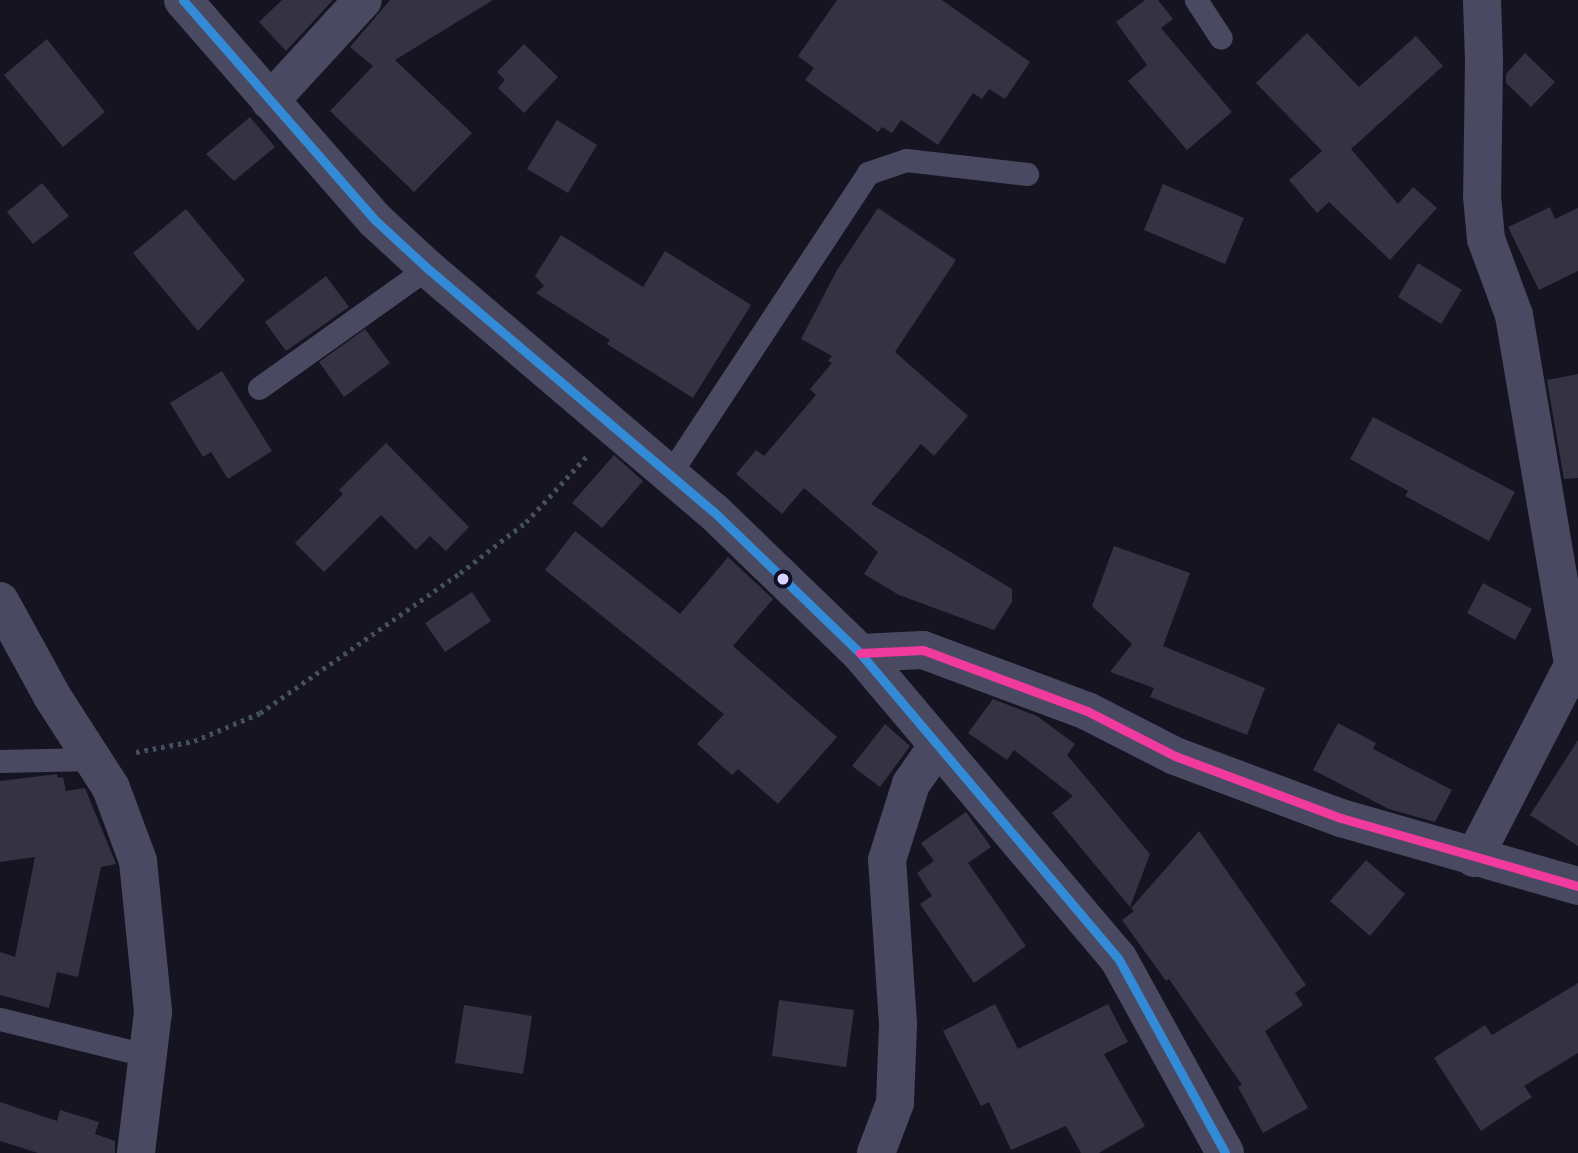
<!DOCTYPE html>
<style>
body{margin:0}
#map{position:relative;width:1578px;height:1153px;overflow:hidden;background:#161421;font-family:Lato,sans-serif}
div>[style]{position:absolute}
.building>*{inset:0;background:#343243}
.path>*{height:4.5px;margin-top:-2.25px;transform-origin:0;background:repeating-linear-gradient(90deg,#44505f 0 3.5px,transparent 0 8.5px)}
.service>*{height:23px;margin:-11.5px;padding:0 11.5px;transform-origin:11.5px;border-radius:11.5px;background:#4a4962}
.minor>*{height:38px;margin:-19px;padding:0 19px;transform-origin:19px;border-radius:19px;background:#4a4962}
.tertiary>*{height:38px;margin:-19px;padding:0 19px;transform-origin:19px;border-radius:19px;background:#4a4962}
.bus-1>*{height:9px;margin:-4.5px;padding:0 4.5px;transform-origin:4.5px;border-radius:4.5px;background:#338bd7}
.bus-2>*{height:9px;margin:-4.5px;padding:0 4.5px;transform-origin:4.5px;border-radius:4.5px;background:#f13a9d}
.dots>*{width:19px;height:19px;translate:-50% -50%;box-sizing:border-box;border:4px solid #130f26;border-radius:50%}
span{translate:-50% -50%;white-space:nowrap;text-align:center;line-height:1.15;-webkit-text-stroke:6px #130f26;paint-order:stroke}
</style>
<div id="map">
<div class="building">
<i style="clip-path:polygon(282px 0,333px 0,286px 51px,259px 22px)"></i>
<i style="clip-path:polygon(390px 0,493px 0,395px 60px,472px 133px,414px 192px,330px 111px,373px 66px,350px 47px)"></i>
<i style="clip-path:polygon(837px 0,942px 0,1030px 62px,1005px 99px,989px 89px,982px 99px,973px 93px,938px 145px,901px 120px,892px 133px,882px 127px,878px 132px,805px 80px,814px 68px,798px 56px)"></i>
<i style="clip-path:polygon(1145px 0,1158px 0,1173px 19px,1161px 28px,1232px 112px,1187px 150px,1128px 81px,1147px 65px,1116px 22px)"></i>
<i style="clip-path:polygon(1307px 33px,1359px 87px,1416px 36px,1443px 66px,1351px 149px,1398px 204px,1413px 187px,1437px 208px,1390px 260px,1329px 202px,1317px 213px,1289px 180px,1322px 151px,1256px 83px)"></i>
<i style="clip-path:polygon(47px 39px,105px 112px,63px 147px,4px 75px)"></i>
<i style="clip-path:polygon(524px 44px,558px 77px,524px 113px,498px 88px,505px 80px,497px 72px)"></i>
<i style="clip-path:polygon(1525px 53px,1555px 82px,1531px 107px,1506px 83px,1506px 74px)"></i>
<i style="clip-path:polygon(250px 117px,275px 147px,234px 181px,206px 154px)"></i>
<i style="clip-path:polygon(557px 120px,597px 145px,568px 193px,527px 169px)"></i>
<i style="clip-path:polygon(42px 183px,69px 216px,33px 244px,7px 212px)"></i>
<i style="clip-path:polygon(1163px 184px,1244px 218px,1225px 264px,1144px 230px)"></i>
<i style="clip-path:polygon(1550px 207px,1555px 219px,1578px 208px,1578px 271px,1539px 290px,1508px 227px)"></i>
<i style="clip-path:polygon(878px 208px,956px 260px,895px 352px,968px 416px,934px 456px,921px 444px,871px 504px,1012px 589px,1012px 602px,994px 630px,899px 595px,864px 574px,878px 552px,804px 488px,782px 514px,736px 474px,756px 450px,764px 456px,816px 395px,810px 389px,832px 363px,828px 361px,832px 356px,801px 339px,837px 270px)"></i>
<i style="clip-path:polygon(186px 209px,245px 280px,198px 331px,133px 253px)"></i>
<i style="clip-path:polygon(561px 235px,643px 287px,665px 251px,751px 305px,693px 398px,607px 344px,610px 340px,536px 293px,544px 286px,535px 276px)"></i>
<i style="clip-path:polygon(1418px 263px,1462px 290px,1441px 324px,1398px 297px)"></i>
<i style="clip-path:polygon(326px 276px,349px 307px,286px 351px,265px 322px)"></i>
<i style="clip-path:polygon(365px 329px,390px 363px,344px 397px,319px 362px)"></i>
<i style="clip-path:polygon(222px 371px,272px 451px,228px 479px,211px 452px,203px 457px,170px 403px)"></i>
<i style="clip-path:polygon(1578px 374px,1578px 478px,1564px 479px,1547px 380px)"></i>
<i style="clip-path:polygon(1373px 417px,1515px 492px,1489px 541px,1405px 496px,1408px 491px,1350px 459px)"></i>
<i style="clip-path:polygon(386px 443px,469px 527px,446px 551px,430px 536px,416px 550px,381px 515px,324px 572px,295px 543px,343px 494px,339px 490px)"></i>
<i style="clip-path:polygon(614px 455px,643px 481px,602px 528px,572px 503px)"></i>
<i style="clip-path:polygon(575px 531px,680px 614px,728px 557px,773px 599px,733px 646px,837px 737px,778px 804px,738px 769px,732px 775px,697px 744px,724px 714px,545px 570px)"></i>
<i style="clip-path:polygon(1114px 546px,1190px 573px,1163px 646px,1265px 688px,1247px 735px,1150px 697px,1154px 688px,1110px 672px,1132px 644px,1092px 606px)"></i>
<i style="clip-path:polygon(1483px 583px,1532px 609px,1515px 640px,1467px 613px)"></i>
<i style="clip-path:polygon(472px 592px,491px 621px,445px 652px,425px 623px)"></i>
<i style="clip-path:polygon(993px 699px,1037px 716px,1075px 744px,1067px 755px,1150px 854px,1130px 907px,1052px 813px,1073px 796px,1014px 750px,1007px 760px,968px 733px)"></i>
<i style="clip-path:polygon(1338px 723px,1376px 743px,1373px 749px,1452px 790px,1435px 822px,1389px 809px,1313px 770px)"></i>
<i style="clip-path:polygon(885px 724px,910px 746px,880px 787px,852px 766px)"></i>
<i style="clip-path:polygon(1578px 740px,1578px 846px,1530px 815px)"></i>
<i style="clip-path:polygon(57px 774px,58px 778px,63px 777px,66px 791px,85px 788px,116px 864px,101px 867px,78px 977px,57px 972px,49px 1008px,0 995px,0 952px,15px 957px,35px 857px,0 862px,0 781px)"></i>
<i style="clip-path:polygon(966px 812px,991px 847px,968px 863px,1026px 946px,974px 983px,920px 904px,932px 896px,917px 873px,934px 861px,921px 843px)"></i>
<i style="clip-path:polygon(1199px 831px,1306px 985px,1295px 993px,1303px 1005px,1265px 1031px,1308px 1108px,1263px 1133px,1238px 1087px,1242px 1085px,1169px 979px,1166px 981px,1122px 920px,1134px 911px,1131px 908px)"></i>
<i style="clip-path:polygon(1366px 860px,1405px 894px,1370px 936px,1330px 901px)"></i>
<i style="clip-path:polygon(1578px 983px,1578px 1053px,1524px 1086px,1532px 1097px,1481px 1131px,1434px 1058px,1485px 1025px,1492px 1035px)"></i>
<i style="clip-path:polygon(779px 1000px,854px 1010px,846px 1067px,772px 1056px)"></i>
<i style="clip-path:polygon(995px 1004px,1018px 1049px,1108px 1004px,1128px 1042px,1104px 1054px,1145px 1126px,1099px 1153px,1081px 1153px,1066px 1126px,1011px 1150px,989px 1102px,981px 1106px,943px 1031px)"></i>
<i style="clip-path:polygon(464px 1005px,532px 1016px,523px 1074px,455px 1063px)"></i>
<i style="clip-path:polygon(0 1102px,57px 1121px,60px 1110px,99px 1122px,95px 1134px,115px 1141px,115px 1153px,38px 1153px,0 1141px)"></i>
</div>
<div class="path">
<i style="left:136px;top:752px;width:59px;rotate:-10.7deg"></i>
<i style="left:194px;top:741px;width:72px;rotate:-23deg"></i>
<i style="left:260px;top:713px;width:244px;rotate:-35deg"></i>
<i style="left:460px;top:573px;width:83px;rotate:-37.7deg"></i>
<i style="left:526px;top:522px;width:90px;rotate:-47.3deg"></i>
</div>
<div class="service">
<i style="left:1196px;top:0;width:45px;rotate:56.7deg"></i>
<i style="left:259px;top:388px;width:206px;rotate:-35.5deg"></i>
<i style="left:669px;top:475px;width:362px;rotate:-56.6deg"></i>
<i style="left:868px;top:173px;width:40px;rotate:-18.9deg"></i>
<i style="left:906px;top:160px;width:122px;rotate:6.6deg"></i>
<i style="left:0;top:761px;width:93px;rotate:-1.2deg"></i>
<i style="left:0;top:1019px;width:154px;rotate:13.9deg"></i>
</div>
<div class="minor">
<i style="left:1482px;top:0;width:61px;rotate:88.1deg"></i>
<i style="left:1484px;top:61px;width:135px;rotate:90.8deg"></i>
<i style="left:1482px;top:196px;width:43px;rotate:84.7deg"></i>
<i style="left:1486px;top:239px;width:81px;rotate:69.8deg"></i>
<i style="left:1514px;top:315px;width:355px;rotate:80.4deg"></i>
<i style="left:270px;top:101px;width:137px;rotate:-47.4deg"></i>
<i style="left:0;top:601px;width:108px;rotate:61.3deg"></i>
<i style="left:52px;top:696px;width:109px;rotate:57.3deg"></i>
<i style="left:111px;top:788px;width:78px;rotate:69.7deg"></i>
<i style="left:138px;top:861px;width:152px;rotate:84.3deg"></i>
<i style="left:153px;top:1012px;width:142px;rotate:96.9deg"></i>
<i style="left:860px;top:653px;width:63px;rotate:-2.7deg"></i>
<i style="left:923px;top:650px;width:175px;rotate:20.4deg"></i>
<i style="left:1087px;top:711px;width:99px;rotate:27.1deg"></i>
<i style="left:1175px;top:756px;width:177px;rotate:20.5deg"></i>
<i style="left:1341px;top:818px;width:247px;rotate:16deg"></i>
<i style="left:1474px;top:858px;width:217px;rotate:-62.8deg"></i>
<i style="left:1573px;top:665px;width:5px;rotate:-11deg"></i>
<i style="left:876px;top:1153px;width:53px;rotate:-69.2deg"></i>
<i style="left:895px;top:1103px;width:79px;rotate:-87.8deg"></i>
<i style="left:898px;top:1024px;width:164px;rotate:-93.8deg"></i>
<i style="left:887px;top:860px;width:80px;rotate:-72.5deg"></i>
<i style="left:911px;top:784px;width:47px;rotate:-55.3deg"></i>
</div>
<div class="tertiary">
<i style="left:183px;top:0;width:292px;rotate:48.9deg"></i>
<i style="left:375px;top:220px;width:71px;rotate:42.7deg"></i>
<i style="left:427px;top:268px;width:375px;rotate:40.4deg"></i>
<i style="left:713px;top:511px;width:204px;rotate:44deg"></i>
<i style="left:860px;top:653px;width:399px;rotate:49.8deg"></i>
<i style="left:1118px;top:958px;width:222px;rotate:61.2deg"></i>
</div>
<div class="bus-1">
<i style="left:183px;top:0;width:292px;rotate:48.9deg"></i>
<i style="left:375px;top:220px;width:71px;rotate:42.7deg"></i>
<i style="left:427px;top:268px;width:375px;rotate:40.4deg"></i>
<i style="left:713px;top:511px;width:204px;rotate:44deg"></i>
<i style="left:860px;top:653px;width:399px;rotate:49.8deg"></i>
<i style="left:1118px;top:958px;width:222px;rotate:61.2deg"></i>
</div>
<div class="bus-2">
<i style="left:860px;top:653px;width:63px;rotate:-2.7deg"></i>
<i style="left:923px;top:650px;width:175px;rotate:20.4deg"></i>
<i style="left:1087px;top:711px;width:99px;rotate:27.1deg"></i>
<i style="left:1175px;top:756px;width:177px;rotate:20.5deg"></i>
<i style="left:1341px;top:818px;width:247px;rotate:16deg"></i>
</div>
<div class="dots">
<i style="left:783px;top:579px;background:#d9d4ff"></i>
</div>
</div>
